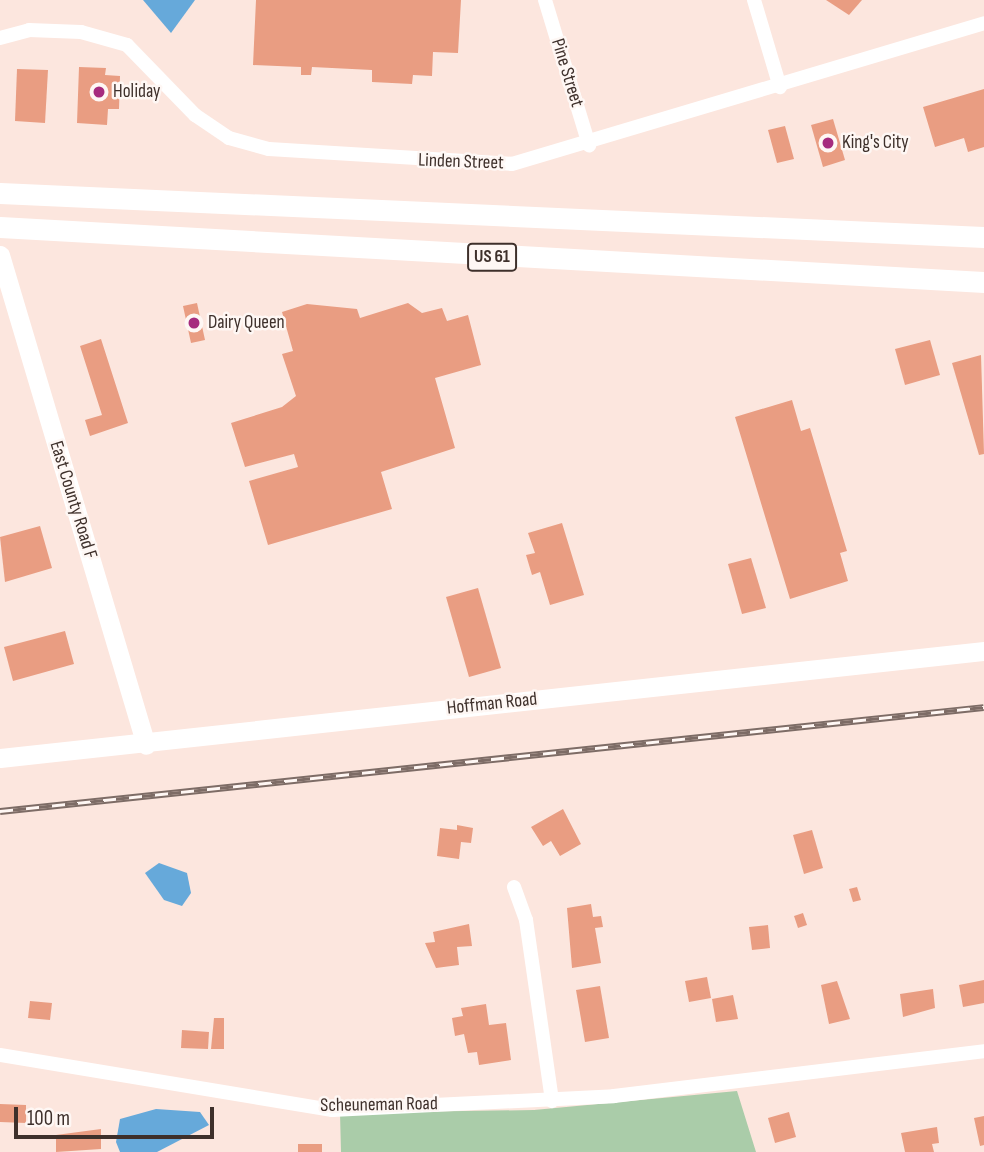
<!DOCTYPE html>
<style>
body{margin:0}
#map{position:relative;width:984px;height:1152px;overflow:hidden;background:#fce6de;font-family:"Sofia Sans Condensed",sans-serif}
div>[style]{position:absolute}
.green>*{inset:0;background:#aacca9}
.water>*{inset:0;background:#66a9da}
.building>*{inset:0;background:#e99d82}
.street>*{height:14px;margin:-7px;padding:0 7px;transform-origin:7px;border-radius:7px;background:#fff}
.secondary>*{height:19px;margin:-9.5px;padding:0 9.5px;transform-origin:9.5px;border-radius:9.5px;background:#fff}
.primary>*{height:21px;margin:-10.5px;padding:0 10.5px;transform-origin:10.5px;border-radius:10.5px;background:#fff}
.rail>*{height:7px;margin-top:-3.5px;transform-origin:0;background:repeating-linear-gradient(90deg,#fef7f4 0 13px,#7d6c66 0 26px);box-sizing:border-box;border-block:2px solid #7d6c66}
.dots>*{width:19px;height:19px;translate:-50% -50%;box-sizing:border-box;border:4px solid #fef7f4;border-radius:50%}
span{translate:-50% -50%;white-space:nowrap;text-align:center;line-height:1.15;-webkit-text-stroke:5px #fef7f4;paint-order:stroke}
.shield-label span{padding:2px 5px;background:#fef7f4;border:2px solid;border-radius:5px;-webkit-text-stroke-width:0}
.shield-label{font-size:18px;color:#3e302b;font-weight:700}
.street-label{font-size:19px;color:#3e302b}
.poi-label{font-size:19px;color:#3e302b}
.left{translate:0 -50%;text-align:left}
.scale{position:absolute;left:14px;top:1107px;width:200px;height:32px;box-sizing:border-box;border:4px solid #3e302b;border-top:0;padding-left:9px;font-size:21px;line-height:24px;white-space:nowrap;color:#3e302b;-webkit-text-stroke:5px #fef7f4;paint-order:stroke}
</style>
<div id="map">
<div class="green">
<i style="clip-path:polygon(737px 1091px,756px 1152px,341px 1152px,340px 1113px,534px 1110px)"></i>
</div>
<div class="water">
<i style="clip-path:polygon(143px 0,195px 0,171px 33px)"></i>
<i style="clip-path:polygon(159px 863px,187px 873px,191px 893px,182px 906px,164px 900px,145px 873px)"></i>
<i style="clip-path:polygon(156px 1109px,200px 1112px,209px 1125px,157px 1152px,120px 1152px,116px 1142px,120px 1119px)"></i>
</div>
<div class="building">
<i style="clip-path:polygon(256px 0,461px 0,458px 53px,433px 52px,432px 76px,413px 75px,412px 84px,372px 82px,372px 70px,312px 67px,311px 75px,301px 75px,301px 67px,253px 65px)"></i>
<i style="clip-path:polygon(826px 0,862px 0,849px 15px)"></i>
<i style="clip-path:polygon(79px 67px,106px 68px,105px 75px,120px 76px,119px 109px,108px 109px,107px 125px,77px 123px)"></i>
<i style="clip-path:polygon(17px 69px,48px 70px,45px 123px,15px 121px)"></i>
<i style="clip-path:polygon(984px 89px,984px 147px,968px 152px,964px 138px,935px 147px,923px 107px)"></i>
<i style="clip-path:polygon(833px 119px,845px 160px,823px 167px,811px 125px)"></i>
<i style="clip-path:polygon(785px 126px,794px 159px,777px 163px,768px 130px)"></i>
<i style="clip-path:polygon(197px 303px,205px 340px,191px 343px,183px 306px)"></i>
<i style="clip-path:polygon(408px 303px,422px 313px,442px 308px,447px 321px,468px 315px,481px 365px,435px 378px,455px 448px,381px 472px,392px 509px,268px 545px,249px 481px,298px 467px,294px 454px,245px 467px,231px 423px,282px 407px,296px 396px,282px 354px,293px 351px,282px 312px,307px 304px,357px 309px,360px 318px)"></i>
<i style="clip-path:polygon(101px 339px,128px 423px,90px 436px,85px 420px,102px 415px,80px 346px)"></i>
<i style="clip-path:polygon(930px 340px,940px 375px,905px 385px,895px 349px)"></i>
<i style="clip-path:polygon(981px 355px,984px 454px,979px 455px,952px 363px)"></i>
<i style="clip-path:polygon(792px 400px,801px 431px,810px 428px,847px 551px,840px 553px,848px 581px,790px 599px,735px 417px)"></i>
<i style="clip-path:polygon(562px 523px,584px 595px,550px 605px,540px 572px,532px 575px,526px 555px,535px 553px,528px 533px)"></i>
<i style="clip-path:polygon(40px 526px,52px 568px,5px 582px,0 537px)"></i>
<i style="clip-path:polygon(751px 558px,766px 608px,742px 614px,728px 564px)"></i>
<i style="clip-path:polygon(478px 588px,501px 668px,469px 677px,446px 597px)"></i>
<i style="clip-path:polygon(65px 631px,74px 664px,13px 681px,4px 647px)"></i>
<i style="clip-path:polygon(563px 809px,581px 844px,560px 856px,551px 841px,543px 846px,531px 827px)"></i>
<i style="clip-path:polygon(457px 825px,473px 828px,471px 843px,461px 842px,459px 859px,437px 856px,440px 828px,457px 830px)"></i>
<i style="clip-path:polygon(812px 830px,823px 868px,804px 874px,793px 835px)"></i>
<i style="clip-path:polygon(857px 887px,861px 900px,853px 902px,849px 889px)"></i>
<i style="clip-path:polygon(591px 904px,593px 917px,601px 916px,603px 927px,595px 928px,601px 963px,572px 968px,567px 908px)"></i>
<i style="clip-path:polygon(803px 913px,807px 925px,798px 928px,794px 916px)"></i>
<i style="clip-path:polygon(469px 924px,472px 946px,457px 947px,459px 965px,436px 968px,425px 943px,435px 942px,433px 932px)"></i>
<i style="clip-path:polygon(768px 925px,770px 948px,752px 950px,749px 927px)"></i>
<i style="clip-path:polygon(707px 977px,711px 998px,689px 1002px,685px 981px)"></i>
<i style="clip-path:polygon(984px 980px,984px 1003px,963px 1007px,959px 985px)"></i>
<i style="clip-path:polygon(837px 981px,850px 1019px,829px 1024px,821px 985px)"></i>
<i style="clip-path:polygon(600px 986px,609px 1038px,585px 1042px,576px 990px)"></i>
<i style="clip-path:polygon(933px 989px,935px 1008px,903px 1017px,900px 994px)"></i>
<i style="clip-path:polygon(733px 995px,738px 1019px,716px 1022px,712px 999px)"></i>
<i style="clip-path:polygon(30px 1001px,52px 1003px,50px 1020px,28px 1018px)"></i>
<i style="clip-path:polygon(486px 1004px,489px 1025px,506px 1023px,511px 1060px,479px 1065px,477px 1052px,468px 1053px,464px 1034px,455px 1036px,452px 1018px,463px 1016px,461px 1008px)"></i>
<i style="clip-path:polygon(214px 1018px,224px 1018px,224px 1049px,211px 1049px)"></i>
<i style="clip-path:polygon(182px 1030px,209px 1032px,208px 1049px,181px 1048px)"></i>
<i style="clip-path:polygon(0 1104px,26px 1105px,26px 1123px,0 1122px)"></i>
<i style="clip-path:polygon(789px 1112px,796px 1137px,775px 1143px,768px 1118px)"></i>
<i style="clip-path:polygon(984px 1116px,984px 1145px,980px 1146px,974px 1118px)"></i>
<i style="clip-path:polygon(937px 1127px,939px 1143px,932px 1144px,934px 1152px,905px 1152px,901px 1133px)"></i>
<i style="clip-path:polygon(101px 1129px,101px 1149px,56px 1152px,56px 1135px)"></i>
<i style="clip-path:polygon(298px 1144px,322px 1144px,322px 1152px,298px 1152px)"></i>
</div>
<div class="street">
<i style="left:545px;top:0;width:152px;rotate:73.1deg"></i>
<i style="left:754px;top:0;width:91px;rotate:73.4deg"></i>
<i style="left:0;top:38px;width:30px;rotate:-15deg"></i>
<i style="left:29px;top:30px;width:52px;rotate:2.2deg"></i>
<i style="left:81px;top:32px;width:48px;rotate:15.8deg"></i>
<i style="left:127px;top:45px;width:98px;rotate:45.8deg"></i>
<i style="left:195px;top:115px;width:41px;rotate:34.1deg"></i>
<i style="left:229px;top:138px;width:41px;rotate:15.4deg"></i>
<i style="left:269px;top:149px;width:243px;rotate:3.5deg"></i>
<i style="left:512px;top:164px;width:493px;rotate:-16.6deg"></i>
<i style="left:514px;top:887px;width:35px;rotate:70deg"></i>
<i style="left:526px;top:920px;width:183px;rotate:81.8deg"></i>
<i style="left:0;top:1055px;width:337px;rotate:9.4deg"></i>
<i style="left:332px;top:1110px;width:282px;rotate:-2.8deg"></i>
<i style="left:614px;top:1096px;width:373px;rotate:-6.9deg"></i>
</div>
<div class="secondary">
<i style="left:0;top:255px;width:511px;rotate:73.41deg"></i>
<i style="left:0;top:758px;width:990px;rotate:-6.21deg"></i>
</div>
<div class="primary">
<i style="left:0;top:193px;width:985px;rotate:2.56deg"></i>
<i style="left:0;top:227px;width:986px;rotate:3.2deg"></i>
</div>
<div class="rail">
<i style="left:0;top:811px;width:989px;rotate:-6.03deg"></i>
</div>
<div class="dots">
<i style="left:99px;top:92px;background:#a62b7e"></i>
<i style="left:828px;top:143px;background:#a62b7e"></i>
<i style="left:194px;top:323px;background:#a62b7e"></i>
</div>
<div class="shield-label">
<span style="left:492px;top:257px">US 61</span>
</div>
<div class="street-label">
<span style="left:567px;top:73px;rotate:73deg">Pine Street</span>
<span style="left:461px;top:162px;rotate:2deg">Linden Street</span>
<span style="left:73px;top:500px;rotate:73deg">East County Road F</span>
<span style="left:492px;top:704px;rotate:-6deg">Hoffman Road</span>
<span style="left:379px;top:1105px;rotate:-1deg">Scheuneman Road</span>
</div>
<div class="poi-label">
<span class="left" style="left:113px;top:92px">Holiday</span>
<span class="left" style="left:842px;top:143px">King's City</span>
<span class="left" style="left:208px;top:323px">Dairy Queen</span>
</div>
<div class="scale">100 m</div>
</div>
